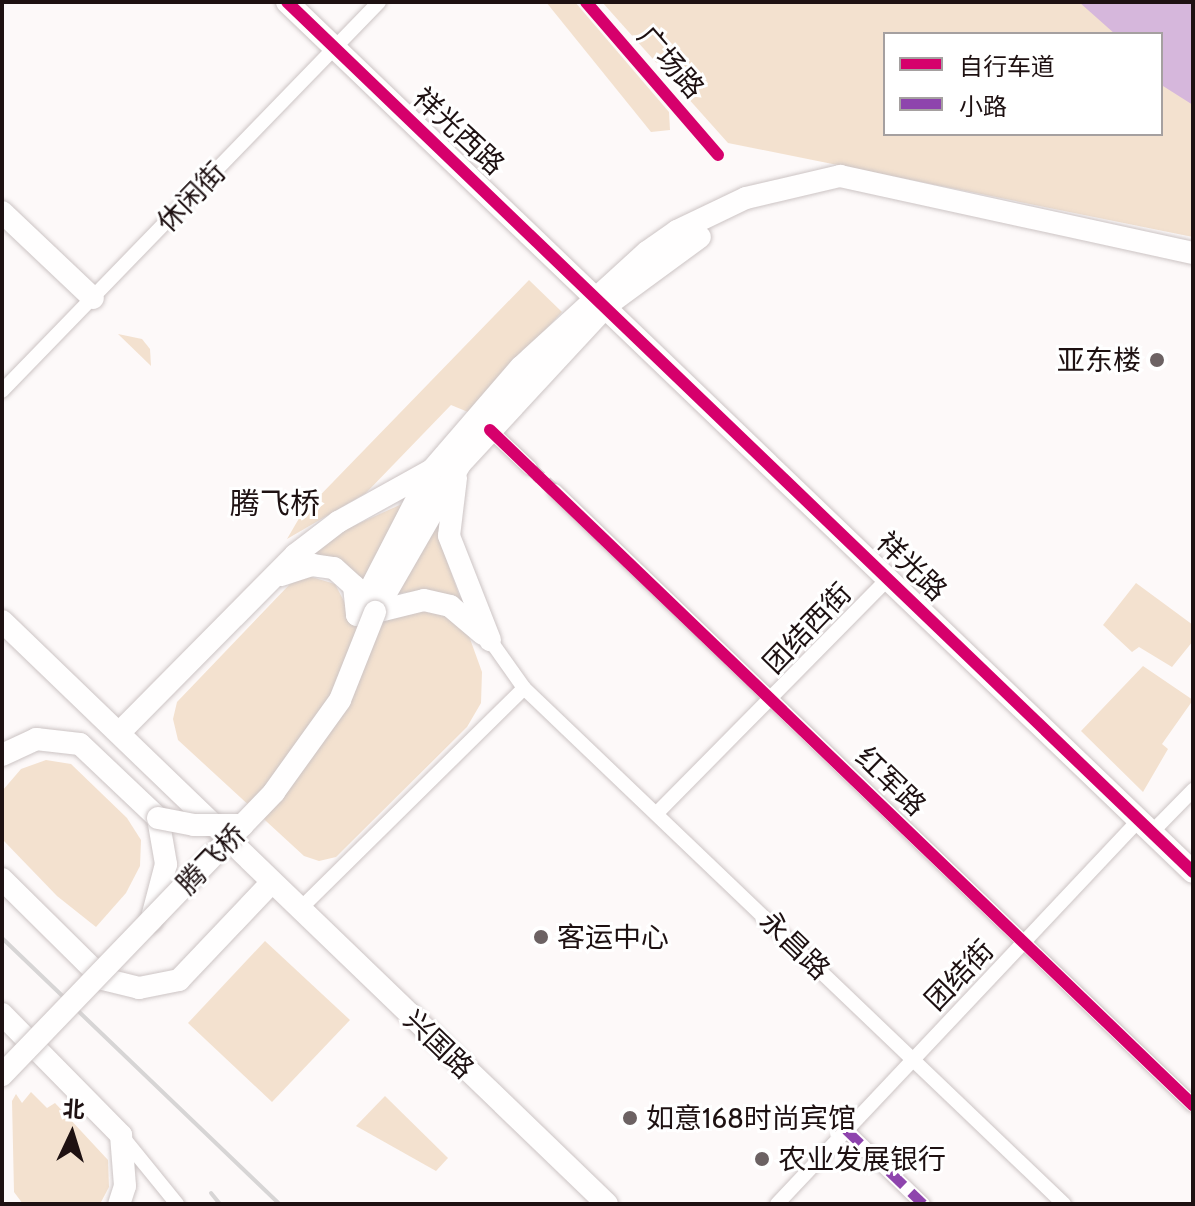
<!DOCTYPE html>
<meta charset="utf-8">
<style>
body{margin:0}
#map{position:relative;width:1195px;height:1206px;overflow:hidden;background:#fdf9f9;font-family:Cabin,"Noto Sans SC",sans-serif}
div>[style]{position:absolute}
.green>*{inset:0;background:#f3e1cf}
.water>*{inset:0;background:#d6b7dc}
.street-tunnel>*{height:14px;margin-top:-7px;transform-origin:0;background:repeating-linear-gradient(90deg,#dcd6d6 0 14px,transparent 0 21px)}
.roads{filter:drop-shadow(0 0 2px #ccc4c4) drop-shadow(0 0 2px #ccc4c4)}
.street>*{height:14px;margin:-7px;padding:0 7px;transform-origin:7px;border-radius:7px;background:#fffefe}
.secondary>*{height:22px;margin:-11px;padding:0 11px;transform-origin:11px;border-radius:11px;background:#fffefe}
.rail>*{height:4px;margin:-2px;padding:0 2px;transform-origin:2px;border-radius:2px;background:#d7d5d5}
.bridges{filter:drop-shadow(0 0 2px #ccc4c4) drop-shadow(0 0 2px #ccc4c4)}
.secondary-bridge>*{height:22px;margin:-11px;padding:0 11px;transform-origin:11px;border-radius:11px;background:#fffefe}
.quiet>*{height:10px;margin-top:-5px;transform-origin:0;background:repeating-linear-gradient(90deg,#8e44ad 0 20px,transparent 0 30px)}
.cycleway>*{height:12px;margin:-6px;padding:0 6px;transform-origin:6px;border-radius:6px;background:#d6006c}
.dots>*{width:22px;height:22px;translate:-50% -50%;box-sizing:border-box;border:4px solid #fff;border-radius:50%}
span{translate:-50% -50%;white-space:nowrap;text-align:center;line-height:1.15;-webkit-text-stroke:6px #fff;paint-order:stroke}
.street-label{font-size:28px;color:#1e1112}
.poi-label{font-size:28px;color:#1e1112}
.right{translate:-100% -50%;text-align:right}
.left{translate:0 -50%;text-align:left}
.neighbourhood-label{font-size:30px;color:#1e1112}
.frame{position:absolute;inset:0;border:4px solid #1e1112;pointer-events:none}
.legend{position:absolute;left:883px;top:32px;width:280px;height:104px;box-sizing:border-box;background:#fff;border:2px solid #a5a0a0;margin:0;padding:10px 14px;list-style:none;font-size:24px;color:#1e1112}
.legend li{display:flex;align-items:center;gap:16px;height:40px}
.legend b{width:40px;border:2px solid #a5a0a0}
.north{position:absolute;left:32px;top:1094px;width:80px;height:80px;-webkit-text-stroke:6px #fff;paint-order:stroke;rotate:4deg;font-size:22px;font-weight:700;line-height:32px;text-align:center;color:#1e1112}
.north::after{content:'';display:block;margin:auto;width:28px;height:36px;background:#1e1112;clip-path:polygon(50% 0,100% 100%,50% 72%,0 100%)}
</style>
<div id="map">
<div class="green">
<i style="clip-path:polygon(546px 2px,575px 2px,669px 112px,670px 130px,651px 132px)"></i>
<i style="clip-path:polygon(evenodd,602px 2px,1193px 2px,1193px 237px,728px 143px,602px 2px,885px 34px,1161px 34px,1161px 134px,885px 134px,885px 34px)"></i>
<i style="clip-path:polygon(529px 280px,562px 312px,468px 412px,451px 405px,366px 493px,287px 539px,301px 515px)"></i>
<i style="clip-path:polygon(118px 334px,142px 339px,150px 349px,151px 366px)"></i>
<i style="clip-path:polygon(433px 490px,443px 516px,442px 547px,463px 606px,425px 591px,400px 593px,301px 560px,331px 536px)"></i>
<i style="clip-path:polygon(305px 575px,335px 584px,345px 603px,393px 619px,423px 609px,443px 613px,469px 636px,482px 672px,481px 703px,467px 727px,336px 857px,319px 861px,304px 856px,178px 740px,173px 719px,177px 702px,290px 584px)"></i>
<i style="clip-path:polygon(1136px 583px,1193px 625px,1193px 641px,1172px 667px,1139px 647px,1132px 652px,1103px 625px)"></i>
<i style="clip-path:polygon(1143px 666px,1193px 700px,1162px 744px,1168px 749px,1143px 792px,1081px 731px)"></i>
<i style="clip-path:polygon(46px 760px,71px 764px,127px 818px,141px 840px,140px 866px,126px 893px,96px 927px,57px 896px,2px 839px,3px 790px,21px 769px)"></i>
<i style="clip-path:polygon(265px 941px,350px 1020px,272px 1102px,188px 1023px)"></i>
<i style="clip-path:polygon(31px 1092px,47px 1108px,55px 1103px,108px 1160px,109px 1187px,100px 1204px,23px 1204px,14px 1192px,12px 1101px,16px 1094px,22px 1103px)"></i>
<i style="clip-path:polygon(385px 1096px,448px 1158px,436px 1171px,356px 1126px)"></i>
</div>
<div class="water">
<i style="clip-path:polygon(1079px 2px,1193px 2px,1193px 105px,1163px 86px,1161px 34px,1115px 34px)"></i>
</div>
<div class="street-tunnel">
<i style="left:530px;top:468px;width:34px;rotate:43deg"></i>
</div>
<div class="roads">
<div class="street">
<i style="left:2px;top:391px;width:542px;rotate:-45.9deg"></i>
<i style="left:490px;top:430px;width:55px;rotate:43.5deg"></i>
<i style="left:555px;top:491px;width:885px;rotate:43.9deg"></i>
<i style="left:490px;top:640px;width:59px;rotate:54.7deg"></i>
<i style="left:524px;top:688px;width:747px;rotate:43.7deg"></i>
<i style="left:657px;top:813px;width:330px;rotate:-45.4deg"></i>
<i style="left:1152px;top:832px;width:59px;rotate:-45.7deg"></i>
<i style="left:299px;top:910px;width:316px;rotate:-44.6deg"></i>
<i style="left:846px;top:1130px;width:107px;rotate:43.9deg"></i>
<i style="left:121px;top:1135px;width:89px;rotate:50.9deg"></i>
<i style="left:777px;top:1204px;width:528px;rotate:-46.69deg"></i>
</div>
<div class="secondary">
<i style="left:287px;top:2px;width:1256px;rotate:43.84deg"></i>
<i style="left:2px;top:212px;width:125px;rotate:43.4deg"></i>
<i style="left:456px;top:478px;width:58px;rotate:96.9deg"></i>
<i style="left:449px;top:536px;width:112px;rotate:68.5deg"></i>
<i style="left:281px;top:575px;width:33px;rotate:-18deg"></i>
<i style="left:312px;top:565px;width:22px;rotate:8deg"></i>
<i style="left:334px;top:568px;width:27px;rotate:42deg"></i>
<i style="left:354px;top:586px;width:29px;rotate:84deg"></i>
<i style="left:375px;top:612px;width:171px;rotate:-60.1deg"></i>
<i style="left:460px;top:464px;width:217px;rotate:-47.2deg"></i>
<i style="left:607px;top:305px;width:115px;rotate:-36.2deg"></i>
<i style="left:375px;top:612px;width:50px;rotate:-13.8deg"></i>
<i style="left:424px;top:600px;width:27px;rotate:13deg"></i>
<i style="left:450px;top:606px;width:43px;rotate:40.3deg"></i>
<i style="left:357px;top:615px;width:163px;rotate:-62.7deg"></i>
<i style="left:432px;top:470px;width:136px;rotate:-49.2deg"></i>
<i style="left:521px;top:367px;width:171px;rotate:-42.4deg"></i>
<i style="left:647px;top:252px;width:37px;rotate:-35deg"></i>
<i style="left:677px;top:231px;width:76px;rotate:-25.6deg"></i>
<i style="left:746px;top:198px;width:97px;rotate:-13.2deg"></i>
<i style="left:840px;top:176px;width:361px;rotate:12.3deg"></i>
<i style="left:2px;top:621px;width:840px;rotate:43.94deg"></i>
<i style="left:120px;top:732px;width:249px;rotate:-45.3deg"></i>
<i style="left:295px;top:555px;width:54px;rotate:-37.5deg"></i>
<i style="left:338px;top:522px;width:107px;rotate:-29deg"></i>
<i style="left:2px;top:755px;width:38px;rotate:-25deg"></i>
<i style="left:36px;top:739px;width:44px;rotate:6.5deg"></i>
<i style="left:80px;top:744px;width:108px;rotate:43.5deg"></i>
<i style="left:158px;top:818px;width:47px;rotate:80.1deg"></i>
<i style="left:166px;top:864px;width:59px;rotate:104.7deg"></i>
<i style="left:2px;top:879px;width:142px;rotate:44.7deg"></i>
<i style="left:103px;top:979px;width:37px;rotate:14deg"></i>
<i style="left:139px;top:988px;width:41px;rotate:-11.3deg"></i>
<i style="left:179px;top:980px;width:132px;rotate:-46.5deg"></i>
<i style="left:2px;top:1014px;width:170px;rotate:45.5deg"></i>
<i style="left:121px;top:1135px;width:51px;rotate:85.5deg"></i>
<i style="left:125px;top:1186px;width:19px;rotate:108deg"></i>
</div>
</div>
<div class="rail">
<i style="left:2px;top:938px;width:384px;rotate:43.8deg"></i>
<i style="left:211px;top:1193px;width:14px;rotate:51deg"></i>
</div>
<div class="bridges">
<div class="secondary-bridge">
<i style="left:158px;top:818px;width:37px;rotate:11deg"></i>
<i style="left:194px;top:825px;width:49px"></i>
<i style="left:2px;top:1075px;width:393px;rotate:-46.1deg"></i>
<i style="left:274px;top:792px;width:113px;rotate:-54.3deg"></i>
<i style="left:340px;top:700px;width:95px;rotate:-68.3deg"></i>
</div>
</div>
<div class="quiet">
<i style="left:846px;top:1130px;width:107px;rotate:43.9deg"></i>
</div>
<div class="cycleway">
<i style="left:287px;top:2px;width:1256px;rotate:43.84deg"></i>
<i style="left:586px;top:2px;width:202px;rotate:49.2deg"></i>
<i style="left:490px;top:430px;width:975px;rotate:43.84deg"></i>
</div>
<div class="dots">
<i style="left:1157px;top:360px;background:#6c6263"></i>
<i style="left:541px;top:937px;background:#6c6263"></i>
<i style="left:630px;top:1118px;background:#6c6263"></i>
<i style="left:762px;top:1159px;background:#6c6263"></i>
</div>
<div class="street-label">
<span style="left:671px;top:62px;rotate:49deg">广场路</span>
<span style="left:459px;top:131px;rotate:43deg">祥光西路</span>
<span style="left:191px;top:197px;rotate:-46deg">休闲街</span>
<span style="left:912px;top:566px;rotate:44deg">祥光路</span>
<span style="left:807px;top:628px;rotate:-46deg">团结西街</span>
<span style="left:891px;top:781px;rotate:44deg">红军路</span>
<span style="left:211px;top:859px;rotate:-46deg">腾飞桥</span>
<span style="left:795px;top:945px;rotate:44deg">永昌路</span>
<span style="left:959px;top:975px;rotate:-46deg">团结街</span>
<span style="left:439px;top:1044px;rotate:44deg">兴国路</span>
</div>
<div class="poi-label">
<span class="right" style="left:1141px;top:360px">亚东楼</span>
<span class="left" style="left:557px;top:937px">客运中心</span>
<span class="left" style="left:646px;top:1118px">如意168时尚宾馆</span>
<span class="left" style="left:778px;top:1159px">农业发展银行</span>
</div>
<div class="neighbourhood-label">
<span style="left:275px;top:504px">腾飞桥</span>
</div>
<div class="frame"></div>
<ul class="legend">
<li><b style="height:10px;background:#d6006c"></b>自行车道</li>
<li><b style="height:10px;background:#8e44ad"></b>小路</li>
</ul>
<div class="north">北</div>
</div>
